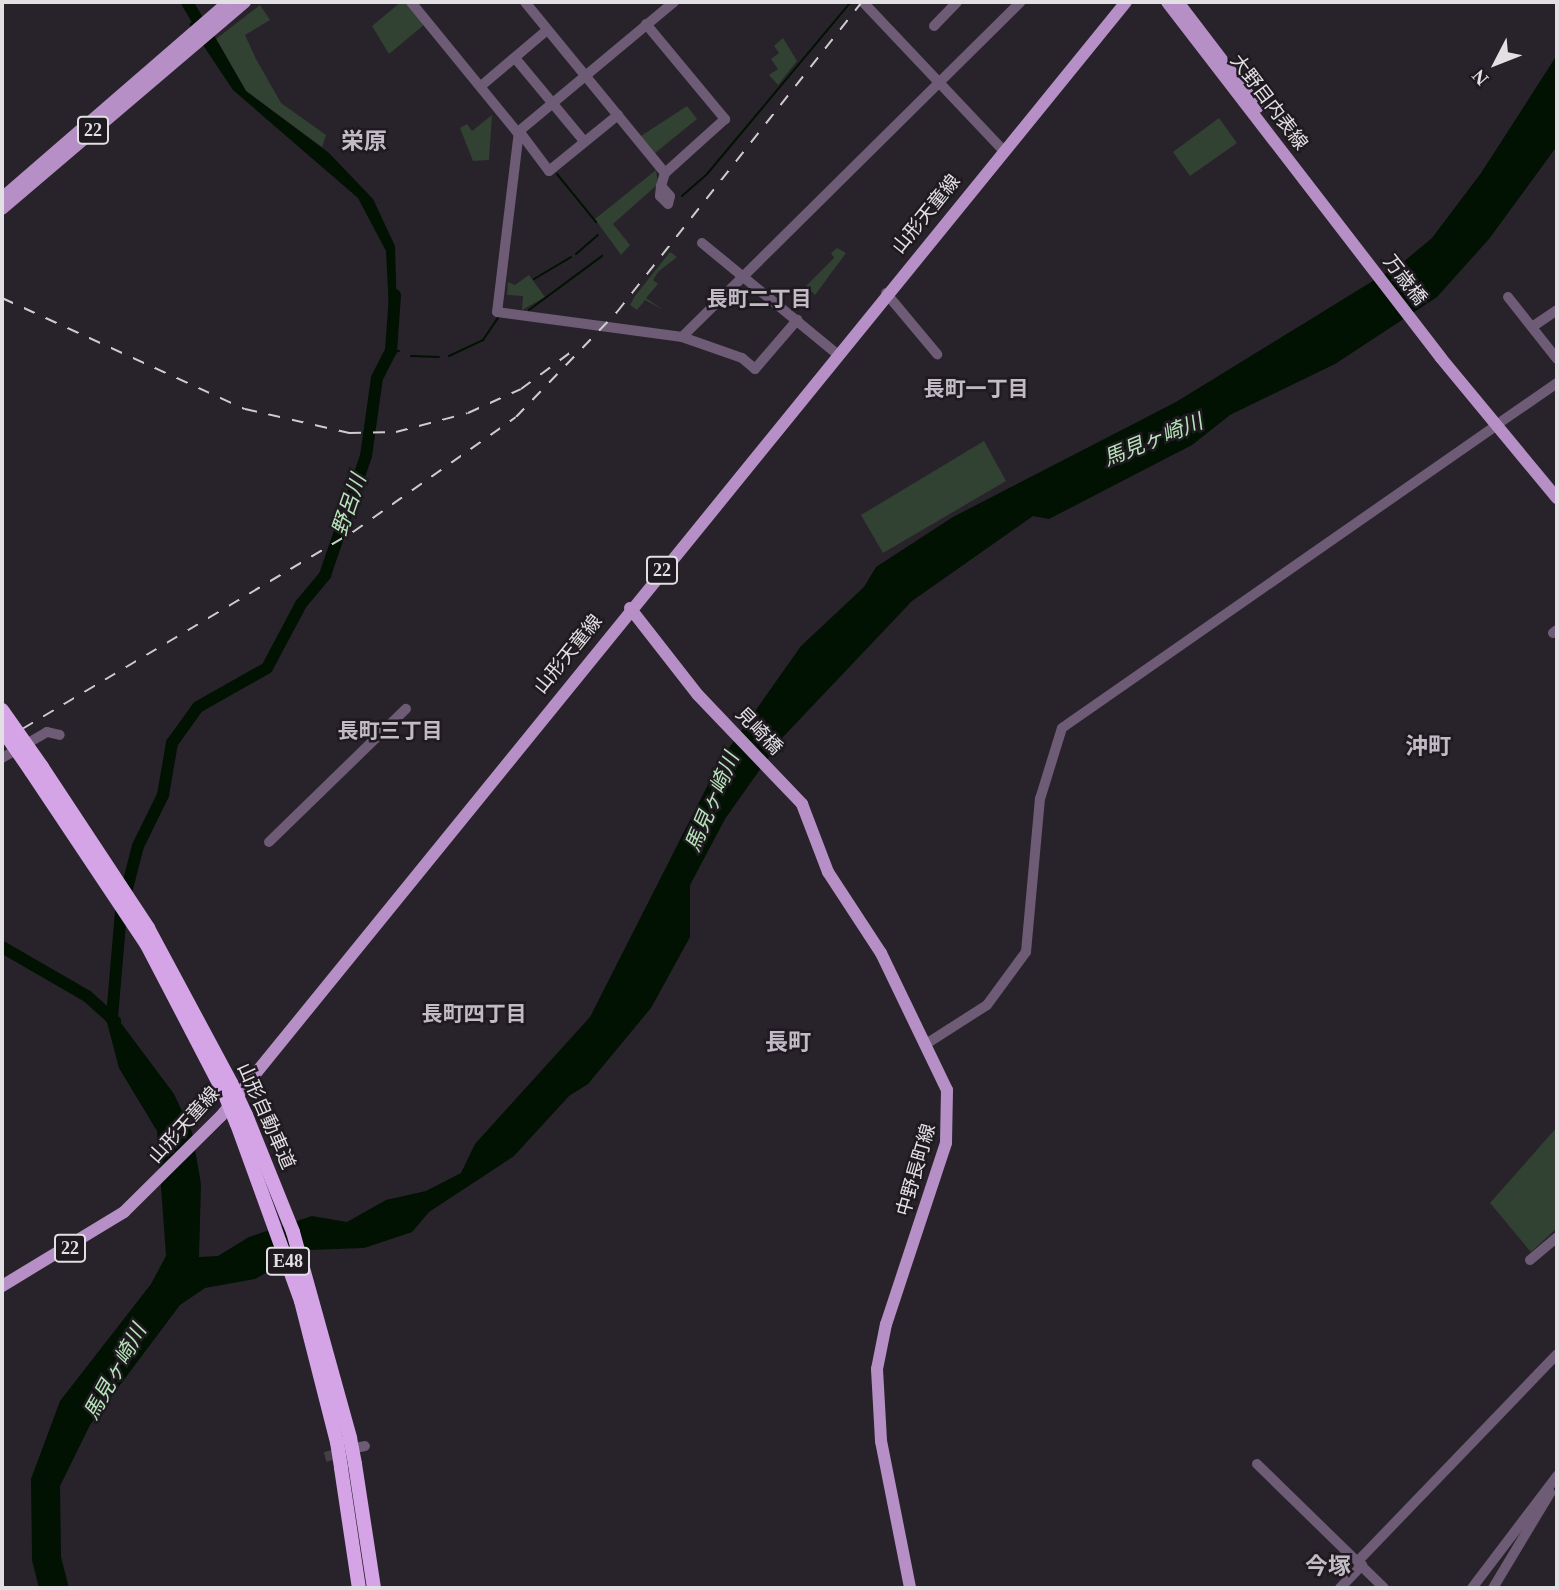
<!DOCTYPE html>
<meta charset="utf-8">
<style>
body{margin:0}
#map{position:relative;width:1559px;height:1590px;overflow:hidden;background:#28232a;font-family:"Times New Roman","Noto Sans JP",serif}
div>[style]{position:absolute}
.green>*{inset:0;background:#314132}
.water>*{inset:0;background:#011102}
.stream>*{height:2px;margin:-1px;padding:0 1px;transform-origin:1px;border-radius:1px;background:#011102}
.river>*{height:12px;margin:-6px;padding:0 6px;transform-origin:6px;border-radius:6px;background:#011102}
.minor-tunnel>*{height:10px;margin-top:-5px;transform-origin:0;background:repeating-linear-gradient(90deg,#443f46 0 10px,transparent 0 15px)}
.minor>*{height:10px;margin:-5px;padding:0 5px;transform-origin:5px;border-radius:5px;background:#6e5b75}
.major>*{height:12px;margin:-6px;padding:0 6px;transform-origin:6px;border-radius:6px;background:#b78fc7}
.highway>*{height:14px;margin:-7px;padding:0 7px;transform-origin:7px;border-radius:7px;background:#d4a4e7}
.rail>*{height:2px;margin-top:-1px;transform-origin:0;background:repeating-linear-gradient(90deg,#cfccd0 0 12px,transparent 0 24px)}
.highway-bridge>*{height:14px;margin:-7px;padding:0 7px;transform-origin:7px;border-radius:7px;background:#d4a4e7}
span{translate:-50% -50%;white-space:nowrap;text-align:center;line-height:1.15;-webkit-text-stroke:5px #1e1a20;paint-order:stroke}
.shield-label span{padding:2px 5px;background:#1e1a20;border:2px solid;border-radius:5px;-webkit-text-stroke-width:0}
.shield-label{font-size:18px;color:#e3e0e4;font-weight:700}
.street-label{font-size:19px;color:#e3e0e4}
.neighbourhood-label{font-size:21px;color:#c2bbc5;font-weight:700}
.water-label{font-size:21px;color:#b7e4b8;font-style:italic}
.quarter-label{font-size:23px;color:#c2bbc5;font-weight:700}
.frame{position:absolute;inset:0;border:4px solid #e3e0e4;pointer-events:none}
.north{position:absolute;left:1461px;top:28px;width:70px;height:70px;-webkit-text-stroke:5px #1e1a20;paint-order:stroke;rotate:228deg;font-size:19px;font-weight:700;line-height:28px;text-align:center;color:#e3e0e4}
.north::after{content:'';display:block;margin:auto;width:24px;height:32px;background:#e3e0e4;clip-path:polygon(50% 0,100% 100%,50% 72%,0 100%)}
</style>
<div id="map">
<div class="green">
<i style="clip-path:polygon(401px 2px,407px 2px,425px 24px,389px 54px,372px 26px)"></i>
<i style="clip-path:polygon(260px 5px,270px 20px,245px 35px,256px 59px,281px 103px,326px 135px,322px 147px,246px 91px,216px 39px)"></i>
<i style="clip-path:polygon(783px 38px,797px 61px,778px 85px,769px 75px,778px 69px,771px 59px,779px 53px,774px 46px)"></i>
<i style="clip-path:polygon(687px 106px,697px 119px,655px 153px,641px 136px)"></i>
<i style="clip-path:polygon(492px 115px,489px 160px,473px 161px,460px 128px,467px 124px,472px 131px)"></i>
<i style="clip-path:polygon(1219px 118px,1237px 143px,1190px 176px,1173px 152px)"></i>
<i style="clip-path:polygon(656px 170px,658px 184px,613px 224px,630px 245px,621px 255px,595px 219px)"></i>
<i style="clip-path:polygon(837px 248px,846px 253px,815px 295px,806px 286px,834px 258px,831px 253px)"></i>
<i style="clip-path:polygon(670px 252px,677px 257px,658px 272px,653px 280px,658px 284px,646px 298px,663px 310px,645px 300px,637px 310px,630px 305px,635px 296px)"></i>
<i style="clip-path:polygon(529px 275px,545px 297px,522px 310px,523px 296px,507px 295px,508px 282px,515px 285px)"></i>
<i style="clip-path:polygon(984px 441px,1006px 481px,883px 553px,861px 515px)"></i>
<i style="clip-path:polygon(1557px 1127px,1557px 1228px,1531px 1252px,1490px 1203px)"></i>
</div>
<div class="water">
<i style="clip-path:polygon(203px 16px,246px 91px,329px 153px,373px 199px,395px 246px,397px 312px,389px 309px,386px 251px,358px 198px,233px 90px,189px 24px)"></i>
<i style="clip-path:polygon(1557px 55px,1557px 146px,1489px 239px,1437px 297px,1335px 364px,1230px 415px,1192px 445px,1049px 519px,1033px 516px,912px 601px,783px 737px,725px 819px,690px 885px,690px 937px,651px 1008px,588px 1084px,569px 1096px,514px 1156px,429px 1212px,412px 1232px,364px 1248px,308px 1250px,255px 1279px,205px 1288px,180px 1305px,90px 1425px,60px 1486px,61px 1557px,69px 1588px,39px 1588px,32px 1560px,31px 1479px,60px 1401px,151px 1284px,166px 1256px,157px 1131px,119px 1068px,104px 1011px,112px 1011px,174px 1094px,192px 1132px,201px 1184px,199px 1257px,218px 1256px,249px 1237px,312px 1216px,347px 1222px,386px 1200px,426px 1191px,461px 1173px,475px 1144px,590px 1017px,720px 761px,801px 646px,864px 587px,876px 567px,953px 517px,1176px 402px,1402px 263px,1432px 238px,1481px 173px)"></i>
</div>
<div class="stream">
<i style="left:557px;top:174px;width:62px;rotate:50.9deg"></i>
<i style="left:682px;top:196px;width:33px;rotate:-41deg"></i>
<i style="left:707px;top:174px;width:224px;rotate:-50.1deg"></i>
<i style="left:576px;top:254px;width:29px;rotate:-41deg"></i>
<i style="left:534px;top:279px;width:43px;rotate:-30.7deg"></i>
<i style="left:529px;top:310px;width:91px;rotate:-36.5deg"></i>
<i style="left:391px;top:351px;width:8px"></i>
<i style="left:411px;top:356px;width:28px;rotate:2deg"></i>
<i style="left:449px;top:356px;width:38px;rotate:-25deg"></i>
<i style="left:483px;top:340px;width:27px;rotate:-56deg"></i>
</div>
<div class="river">
<i style="left:187px;top:2px;width:36px;rotate:60deg"></i>
<i style="left:2px;top:947px;width:98px;rotate:30deg"></i>
<i style="left:87px;top:996px;width:38px;rotate:42deg"></i>
<i style="left:112px;top:1017px;width:105px;rotate:-85.1deg"></i>
<i style="left:121px;top:912px;width:68px;rotate:-75.6deg"></i>
<i style="left:138px;top:846px;width:57px;rotate:-63.9deg"></i>
<i style="left:163px;top:795px;width:53px;rotate:-80.2deg"></i>
<i style="left:172px;top:743px;width:44px;rotate:-54.2deg"></i>
<i style="left:198px;top:707px;width:79px;rotate:-29.5deg"></i>
<i style="left:267px;top:668px;width:72px;rotate:-62deg"></i>
<i style="left:301px;top:604px;width:38px;rotate:-50deg"></i>
<i style="left:325px;top:575px;width:126px;rotate:-71deg"></i>
<i style="left:366px;top:456px;width:79px;rotate:-82deg"></i>
<i style="left:377px;top:378px;width:30px;rotate:-63deg"></i>
<i style="left:391px;top:351px;width:56px;rotate:-85.9deg"></i>
</div>
<div class="minor-tunnel">
<i style="left:325px;top:1457px;width:19px;rotate:-16deg"></i>
</div>
<div class="minor">
<i style="left:411px;top:2px;width:169px;rotate:50.8deg"></i>
<i style="left:525px;top:2px;width:221px;rotate:50.7deg"></i>
<i style="left:665px;top:173px;width:14px;rotate:107deg"></i>
<i style="left:661px;top:186px;width:10px;rotate:96deg"></i>
<i style="left:660px;top:196px;width:11px;rotate:45deg"></i>
<i style="left:668px;top:204px;width:8px;rotate:-76deg"></i>
<i style="left:670px;top:196px;width:13px;rotate:-132deg"></i>
<i style="left:674px;top:2px;width:202px;rotate:140.2deg"></i>
<i style="left:519px;top:131px;width:182px;rotate:96.9deg"></i>
<i style="left:497px;top:312px;width:187px;rotate:7.7deg"></i>
<i style="left:682px;top:337px;width:476px;rotate:-44.7deg"></i>
<i style="left:863px;top:2px;width:205px;rotate:46.6deg"></i>
<i style="left:646px;top:24px;width:124px;rotate:50.3deg"></i>
<i style="left:725px;top:119px;width:81px;rotate:138deg"></i>
<i style="left:934px;top:26px;width:33px;rotate:-46deg"></i>
<i style="left:515px;top:58px;width:108px;rotate:50.3deg"></i>
<i style="left:481px;top:86px;width:87px;rotate:-40.3deg"></i>
<i style="left:519px;top:131px;width:50px;rotate:53.1deg"></i>
<i style="left:549px;top:171px;width:89px;rotate:-39.1deg"></i>
<i style="left:702px;top:243px;width:173px;rotate:39.4deg"></i>
<i style="left:886px;top:293px;width:80px;rotate:50.1deg"></i>
<i style="left:1508px;top:297px;width:79px;rotate:51.7deg"></i>
<i style="left:1532px;top:327px;width:30px;rotate:-34deg"></i>
<i style="left:682px;top:337px;width:64px;rotate:19.3deg"></i>
<i style="left:742px;top:358px;width:17px;rotate:40deg"></i>
<i style="left:755px;top:369px;width:65px;rotate:-49.4deg"></i>
<i style="left:1502px;top:421px;width:67px;rotate:-34.6deg"></i>
<i style="left:1553px;top:633px;width:5px;rotate:-37deg"></i>
<i style="left:2px;top:758px;width:52px;rotate:-30deg"></i>
<i style="left:47px;top:732px;width:13px;rotate:13deg"></i>
<i style="left:269px;top:842px;width:191px;rotate:-44.2deg"></i>
<i style="left:926px;top:1044px;width:72px;rotate:-32.6deg"></i>
<i style="left:987px;top:1005px;width:66px;rotate:-53.7deg"></i>
<i style="left:1026px;top:952px;width:154px;rotate:-84.8deg"></i>
<i style="left:1040px;top:799px;width:74px;rotate:-72.8deg"></i>
<i style="left:1062px;top:728px;width:530px;rotate:-34.86deg"></i>
<i style="left:1530px;top:1260px;width:35px;rotate:-40deg"></i>
<i style="left:360px;top:1447px;width:5px;rotate:-11deg"></i>
<i style="left:1257px;top:1464px;width:177px;rotate:44.3deg"></i>
<i style="left:1358px;top:1561px;width:287px;rotate:-46.1deg"></i>
<i style="left:1340px;top:1588px;width:32px;rotate:-46deg"></i>
<i style="left:1472px;top:1588px;width:141px;rotate:-52.8deg"></i>
<i style="left:1493px;top:1588px;width:111px;rotate:-59deg"></i>
</div>
<div class="major">
<i style="left:1167px;top:2px;width:449px;rotate:52.4deg"></i>
<i style="left:1441px;top:358px;width:182px;rotate:50.4deg"></i>
<i style="left:1178px;top:2px;width:132px;rotate:52.7deg"></i>
<i style="left:2px;top:198px;width:299px;rotate:-40.9deg"></i>
<i style="left:2px;top:209px;width:319px;rotate:-40.4deg"></i>
<i style="left:630px;top:608px;width:110px;rotate:52deg"></i>
<i style="left:698px;top:695px;width:151px;rotate:46.3deg"></i>
<i style="left:802px;top:804px;width:73px;rotate:69.1deg"></i>
<i style="left:828px;top:872px;width:97px;rotate:56.8deg"></i>
<i style="left:881px;top:953px;width:152px;rotate:64.3deg"></i>
<i style="left:947px;top:1090px;width:53px;rotate:91.1deg"></i>
<i style="left:946px;top:1143px;width:191px;rotate:108.3deg"></i>
<i style="left:886px;top:1324px;width:46px;rotate:101.3deg"></i>
<i style="left:877px;top:1369px;width:72px;rotate:86.8deg"></i>
<i style="left:881px;top:1441px;width:150px;rotate:78.8deg"></i>
<i style="left:2px;top:1286px;width:143px;rotate:-31.2deg"></i>
<i style="left:124px;top:1212px;width:136px;rotate:-44.7deg"></i>
<i style="left:221px;top:1116px;width:1435px;rotate:-50.91deg"></i>
</div>
<div class="highway">
<i style="left:42px;top:767px;width:193px;rotate:56.6deg"></i>
<i style="left:148px;top:928px;width:176px;rotate:61.8deg"></i>
<i style="left:31px;top:771px;width:209px;rotate:56.3deg"></i>
<i style="left:147px;top:945px;width:169px;rotate:62.5deg"></i>
<i style="left:246px;top:1115px;width:126px;rotate:68.1deg"></i>
<i style="left:293px;top:1232px;width:214px;rotate:74.5deg"></i>
<i style="left:237px;top:1124px;width:188px;rotate:70.1deg"></i>
<i style="left:301px;top:1301px;width:146px;rotate:75.7deg"></i>
<i style="left:355px;top:1464px;width:125px;rotate:81.3deg"></i>
<i style="left:341px;top:1468px;width:121px;rotate:81.5deg"></i>
</div>
<div class="rail">
<i style="left:2px;top:298px;width:267px;rotate:24.6deg"></i>
<i style="left:245px;top:409px;width:107px;rotate:13deg"></i>
<i style="left:349px;top:433px;width:47px;rotate:-1.2deg"></i>
<i style="left:396px;top:432px;width:74px;rotate:-14.8deg"></i>
<i style="left:468px;top:413px;width:58px;rotate:-24.4deg"></i>
<i style="left:521px;top:389px;width:62px;rotate:-36.5deg"></i>
<i style="left:2px;top:741px;width:409px;rotate:-30.8deg"></i>
<i style="left:353px;top:532px;width:199px;rotate:-35.2deg"></i>
<i style="left:516px;top:417px;width:146px;rotate:-46.1deg"></i>
<i style="left:617px;top:312px;width:395px;rotate:-51.7deg"></i>
</div>
<div class="highway-bridge">
<i style="left:2px;top:710px;width:70px;rotate:54.9deg"></i>
<i style="left:2px;top:729px;width:51px;rotate:55.4deg"></i>
<i style="left:231px;top:1083px;width:35px;rotate:65deg"></i>
<i style="left:225px;top:1095px;width:31px;rotate:68deg"></i>
<i style="left:350px;top:1438px;width:26px;rotate:79deg"></i>
<i style="left:337px;top:1442px;width:26px;rotate:81deg"></i>
</div>
<div class="shield-label">
<span style="left:93px;top:130px">22</span>
<span style="left:662px;top:570px">22</span>
<span style="left:70px;top:1248px">22</span>
<span style="left:288px;top:1261px">E48</span>
</div>
<div class="street-label">
<span style="left:1269px;top:102px;rotate:53deg">大野目内表線</span>
<span style="left:926px;top:214px;rotate:-51deg">山形天童線</span>
<span style="left:1405px;top:280px;rotate:52deg">万歳橋</span>
<span style="left:568px;top:654px;rotate:-51deg">山形天童線</span>
<span style="left:759px;top:731px;rotate:46deg">見崎橋</span>
<span style="left:266px;top:1116px;rotate:66deg">山形自動車道</span>
<span style="left:184px;top:1125px;rotate:-48deg">山形天童線</span>
<span style="left:916px;top:1170px;rotate:-74deg">中野長町線</span>
</div>
<div class="neighbourhood-label">
<span style="left:759px;top:299px">長町二丁目</span>
<span style="left:976px;top:389px">長町一丁目</span>
<span style="left:390px;top:731px">長町三丁目</span>
<span style="left:474px;top:1014px">長町四丁目</span>
</div>
<div class="water-label">
<span style="left:1153px;top:440px;rotate:-22deg">馬見ヶ崎川</span>
<span style="left:349px;top:505px;rotate:-71deg">野呂川</span>
<span style="left:712px;top:802px;rotate:-67deg">馬見ヶ崎川</span>
<span style="left:115px;top:1372px;rotate:-61deg">馬見ヶ崎川</span>
</div>
<div class="quarter-label">
<span style="left:364px;top:142px">栄原</span>
<span style="left:1428px;top:747px">沖町</span>
<span style="left:788px;top:1043px">長町</span>
<span style="left:1328px;top:1567px">今塚</span>
</div>
<div class="frame"></div>
<div class="north">N</div>
</div>
